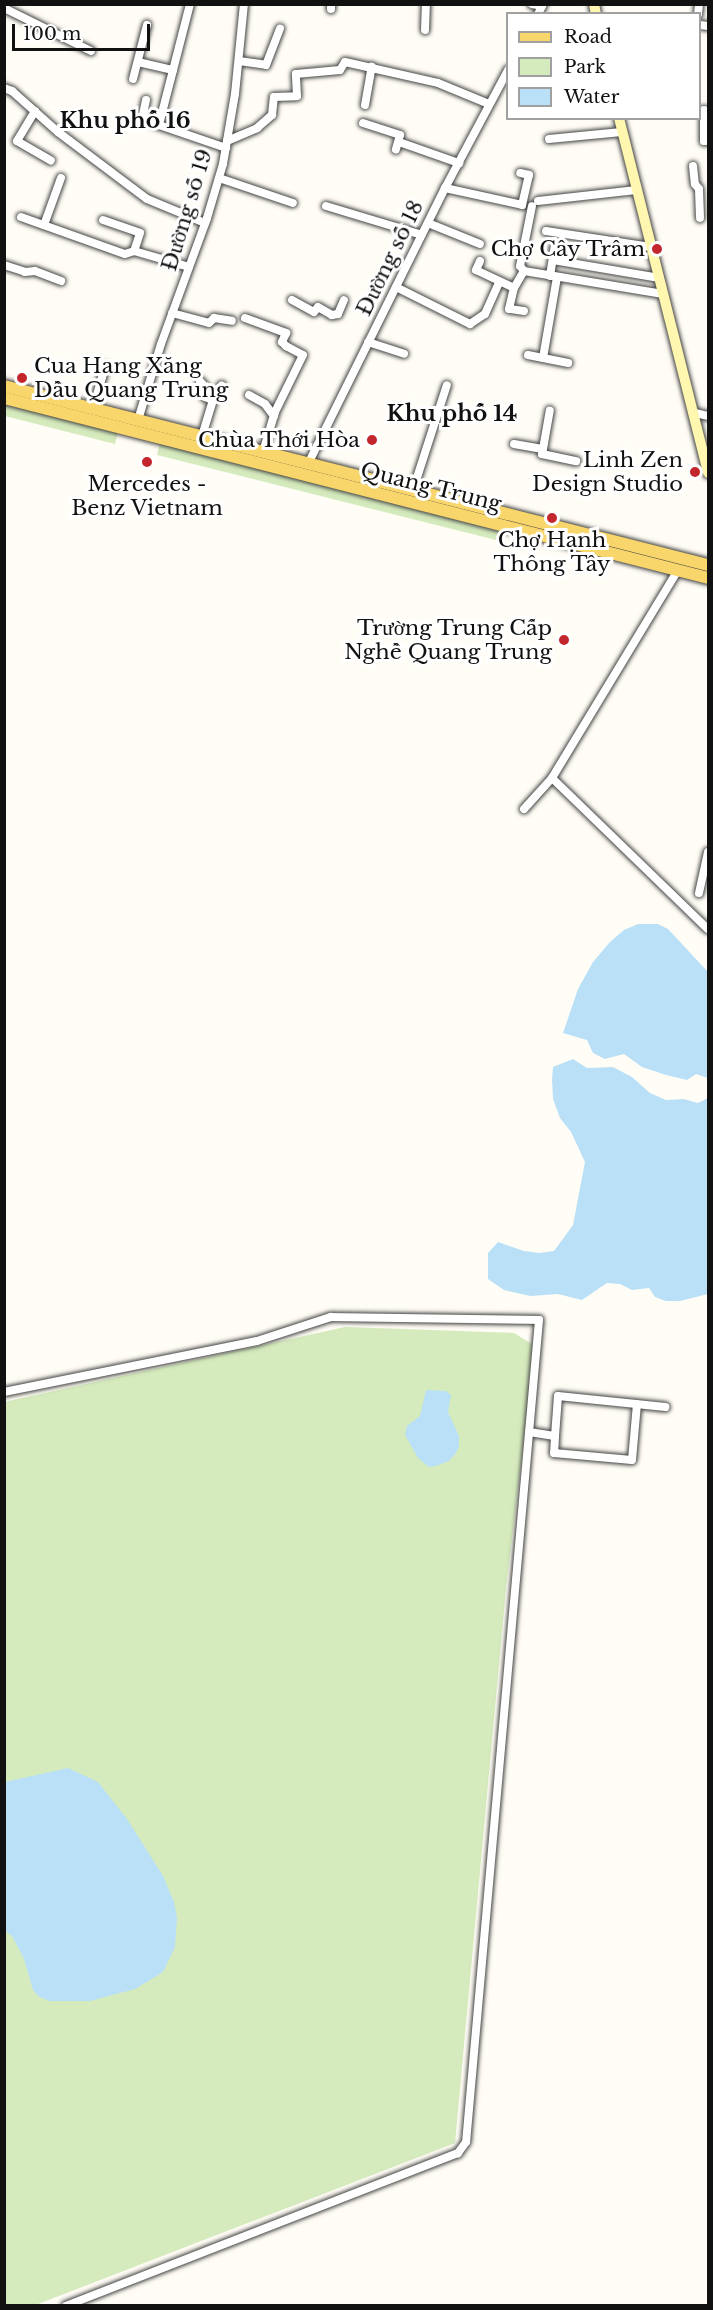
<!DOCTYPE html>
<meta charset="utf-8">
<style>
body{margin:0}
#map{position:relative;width:713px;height:2310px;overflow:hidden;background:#fffdf5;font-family:"Libre Baskerville",serif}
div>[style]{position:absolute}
.green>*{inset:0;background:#d5ebbd}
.water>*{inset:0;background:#b9e0f7}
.roads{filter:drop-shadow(0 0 2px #444) drop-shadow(0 0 2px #444)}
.minor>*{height:8px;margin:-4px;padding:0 4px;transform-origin:4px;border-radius:4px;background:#fff}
.secondary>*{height:10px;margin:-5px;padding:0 5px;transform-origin:5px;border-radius:5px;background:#fff6b0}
.primary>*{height:12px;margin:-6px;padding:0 6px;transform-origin:6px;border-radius:6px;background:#f9d66b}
.dots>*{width:16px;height:16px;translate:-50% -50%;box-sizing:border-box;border:3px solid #fff;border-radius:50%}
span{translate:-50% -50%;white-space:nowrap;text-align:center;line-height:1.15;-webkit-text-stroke:6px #fff;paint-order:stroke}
.street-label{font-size:21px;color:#111}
.poi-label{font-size:21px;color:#111}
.right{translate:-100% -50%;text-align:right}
.left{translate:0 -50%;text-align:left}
.neighbourhood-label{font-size:22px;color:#111;font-weight:700}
.frame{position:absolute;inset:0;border:6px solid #111;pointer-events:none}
.legend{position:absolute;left:506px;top:12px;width:195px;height:108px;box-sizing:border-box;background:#fff;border:2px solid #a0a0a0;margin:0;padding:8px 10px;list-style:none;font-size:18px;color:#111}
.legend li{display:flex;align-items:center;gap:12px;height:30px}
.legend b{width:30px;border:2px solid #a0a0a0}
.scale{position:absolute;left:12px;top:24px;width:138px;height:27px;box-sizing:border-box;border:3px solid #111;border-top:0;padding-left:8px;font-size:18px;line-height:21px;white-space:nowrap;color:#111;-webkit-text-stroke:4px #fff;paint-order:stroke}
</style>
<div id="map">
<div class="green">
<i style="clip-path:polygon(4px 403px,118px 432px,115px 444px,5px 416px)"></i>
<i style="clip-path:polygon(160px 442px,503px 532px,500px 541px,157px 455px)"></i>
<i style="clip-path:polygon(345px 1327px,514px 1333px,535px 1346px,506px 1588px,455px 2143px,33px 2306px,4px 2305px,4px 1402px)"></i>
</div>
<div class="water">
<i style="clip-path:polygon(638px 924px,658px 924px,668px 929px,708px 972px,708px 1078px,696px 1074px,687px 1080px,666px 1075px,642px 1067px,624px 1054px,605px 1059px,593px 1053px,587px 1040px,563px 1033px,578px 989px,593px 962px,610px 942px,624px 930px)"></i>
<i style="clip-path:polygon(573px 1059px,587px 1068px,613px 1067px,632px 1077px,650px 1093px,666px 1100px,684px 1099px,698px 1103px,708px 1098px,708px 1294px,680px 1301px,666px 1301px,655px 1297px,649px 1288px,632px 1290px,620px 1284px,607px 1283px,582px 1300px,558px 1294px,530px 1296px,504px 1290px,488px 1279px,488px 1253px,498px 1242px,524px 1251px,539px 1253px,554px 1251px,573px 1225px,585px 1162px,571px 1132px,560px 1118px,553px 1099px,552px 1080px,553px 1067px)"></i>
<i style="clip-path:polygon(426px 1390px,446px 1391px,451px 1395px,448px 1412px,459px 1436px,459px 1446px,456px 1453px,449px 1461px,436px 1466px,429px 1467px,418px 1458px,405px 1435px,407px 1426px,420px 1416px)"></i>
<i style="clip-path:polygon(68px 1768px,98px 1782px,127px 1819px,163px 1876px,174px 1902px,177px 1918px,175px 1947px,163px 1972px,135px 1989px,90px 2001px,49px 2001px,38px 1996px,33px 1990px,24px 1959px,12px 1936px,5px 1931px,5px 1782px)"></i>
</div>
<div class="roads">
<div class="minor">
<i style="left:190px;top:4px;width:125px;rotate:104.4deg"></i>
<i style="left:159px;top:125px;width:71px;rotate:18.9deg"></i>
<i style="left:331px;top:4px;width:5px;rotate:90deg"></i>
<i style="left:532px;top:4px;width:10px;rotate:11deg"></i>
<i style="left:4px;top:8px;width:97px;rotate:26.3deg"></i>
<i style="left:538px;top:14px;width:11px;rotate:-63deg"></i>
<i style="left:698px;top:14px;width:10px;rotate:-84deg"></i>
<i style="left:700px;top:25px;width:8px;rotate:7deg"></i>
<i style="left:425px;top:30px;width:26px;rotate:-88deg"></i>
<i style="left:239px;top:61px;width:27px;rotate:8deg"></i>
<i style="left:266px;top:65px;width:39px;rotate:-69deg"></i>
<i style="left:138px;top:62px;width:36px;rotate:13deg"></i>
<i style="left:133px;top:79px;width:56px;rotate:-75.5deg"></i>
<i style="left:4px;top:88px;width:9px;rotate:21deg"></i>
<i style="left:12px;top:91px;width:62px;rotate:41.7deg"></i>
<i style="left:58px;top:132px;width:111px;rotate:37deg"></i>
<i style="left:147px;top:199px;width:63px;rotate:22.5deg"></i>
<i style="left:146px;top:100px;width:19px;rotate:102deg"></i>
<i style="left:142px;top:119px;width:18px;rotate:19deg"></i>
<i style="left:365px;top:105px;width:39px;rotate:-80deg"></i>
<i style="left:704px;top:110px;width:31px;rotate:90deg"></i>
<i style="left:704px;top:141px;width:4px"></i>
<i style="left:35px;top:111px;width:35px;rotate:121deg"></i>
<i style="left:17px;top:141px;width:39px;rotate:30deg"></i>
<i style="left:363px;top:123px;width:39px;rotate:18deg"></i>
<i style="left:400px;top:135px;width:15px;rotate:106deg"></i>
<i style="left:549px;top:139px;width:73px;rotate:-5.5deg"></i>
<i style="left:227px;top:141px;width:33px;rotate:-23deg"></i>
<i style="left:257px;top:128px;width:20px;rotate:-41deg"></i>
<i style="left:272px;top:115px;width:18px;rotate:-84deg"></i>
<i style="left:274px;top:97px;width:23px;rotate:-2deg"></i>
<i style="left:297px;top:96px;width:22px;rotate:-93deg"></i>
<i style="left:296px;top:74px;width:44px;rotate:-5.2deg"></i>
<i style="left:340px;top:70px;width:9px;rotate:-58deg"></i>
<i style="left:345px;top:62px;width:95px;rotate:12.7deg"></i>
<i style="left:438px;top:83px;width:55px;rotate:22.4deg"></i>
<i style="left:399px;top:142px;width:64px;rotate:19.3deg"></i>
<i style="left:693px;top:166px;width:18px;rotate:84deg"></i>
<i style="left:695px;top:184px;width:6px;rotate:51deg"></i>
<i style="left:699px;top:189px;width:29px;rotate:88deg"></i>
<i style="left:219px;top:178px;width:78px;rotate:18.7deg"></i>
<i style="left:445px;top:188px;width:79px;rotate:12.4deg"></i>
<i style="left:522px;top:205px;width:31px;rotate:-77deg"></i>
<i style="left:529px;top:175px;width:9px;rotate:-167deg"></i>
<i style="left:538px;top:201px;width:99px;rotate:-6.4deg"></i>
<i style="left:326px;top:206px;width:100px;rotate:16.8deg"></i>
<i style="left:21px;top:217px;width:110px;rotate:19.6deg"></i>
<i style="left:125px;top:254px;width:9px;rotate:-18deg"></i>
<i style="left:134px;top:251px;width:57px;rotate:16.2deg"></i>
<i style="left:103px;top:220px;width:39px;rotate:19deg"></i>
<i style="left:140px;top:233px;width:19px;rotate:108deg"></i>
<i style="left:428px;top:223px;width:56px;rotate:22deg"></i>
<i style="left:44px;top:225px;width:50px;rotate:-70.1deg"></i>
<i style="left:546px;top:231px;width:106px;rotate:8.7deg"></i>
<i style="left:553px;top:260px;width:108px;rotate:9.6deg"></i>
<i style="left:480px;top:261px;width:10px;rotate:114deg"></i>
<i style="left:476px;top:270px;width:42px;rotate:25.3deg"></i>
<i style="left:4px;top:265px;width:22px;rotate:18deg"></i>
<i style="left:25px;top:272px;width:10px;rotate:-6deg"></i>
<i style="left:35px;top:271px;width:28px;rotate:21deg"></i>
<i style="left:524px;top:271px;width:141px;rotate:9.4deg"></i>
<i style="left:550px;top:276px;width:30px;rotate:-81deg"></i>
<i style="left:396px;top:287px;width:83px;rotate:26.6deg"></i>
<i style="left:470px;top:324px;width:18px;rotate:-34deg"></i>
<i style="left:485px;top:314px;width:35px;rotate:-66deg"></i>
<i style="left:292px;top:300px;width:25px;rotate:29deg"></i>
<i style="left:314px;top:312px;width:6px;rotate:-51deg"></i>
<i style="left:318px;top:307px;width:16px;rotate:30deg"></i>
<i style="left:332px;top:315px;width:6px;rotate:-9deg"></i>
<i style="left:338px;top:314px;width:15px;rotate:-67deg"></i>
<i style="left:524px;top:311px;width:15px;rotate:-172deg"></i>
<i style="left:509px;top:309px;width:22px;rotate:-77deg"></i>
<i style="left:514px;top:288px;width:20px;rotate:-60deg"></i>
<i style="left:524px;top:271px;width:6px;rotate:-129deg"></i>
<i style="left:520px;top:266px;width:61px;rotate:-78.7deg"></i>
<i style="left:172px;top:313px;width:38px;rotate:15deg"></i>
<i style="left:209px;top:323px;width:7px;rotate:-45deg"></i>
<i style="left:214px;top:318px;width:18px;rotate:9deg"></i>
<i style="left:245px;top:318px;width:44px;rotate:20.1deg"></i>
<i style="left:286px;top:333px;width:10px;rotate:114deg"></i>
<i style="left:282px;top:342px;width:6px;rotate:45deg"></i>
<i style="left:286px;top:346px;width:19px;rotate:28deg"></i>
<i style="left:303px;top:355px;width:64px;rotate:116.2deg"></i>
<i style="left:275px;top:412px;width:42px;rotate:106.7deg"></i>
<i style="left:368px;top:342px;width:38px;rotate:18deg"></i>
<i style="left:528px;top:355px;width:41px;rotate:11.3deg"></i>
<i style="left:543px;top:358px;width:82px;rotate:-80.2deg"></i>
<i style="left:200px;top:381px;width:9px;rotate:49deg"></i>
<i style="left:206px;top:388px;width:9px;rotate:96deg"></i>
<i style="left:205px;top:397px;width:9px;rotate:21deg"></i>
<i style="left:213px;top:400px;width:39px;rotate:107deg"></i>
<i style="left:249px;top:395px;width:18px;rotate:29deg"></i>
<i style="left:265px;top:404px;width:15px;rotate:53deg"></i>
<i style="left:213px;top:400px;width:17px;rotate:-59deg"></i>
<i style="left:93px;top:409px;width:44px;rotate:-74.1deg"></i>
<i style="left:695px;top:413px;width:13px;rotate:13deg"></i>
<i style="left:138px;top:420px;width:79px;rotate:-73.2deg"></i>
<i style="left:161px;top:344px;width:134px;rotate:-69.9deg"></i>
<i style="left:207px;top:218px;width:56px;rotate:-73.5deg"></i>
<i style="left:223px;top:164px;width:71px;rotate:-80.3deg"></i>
<i style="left:235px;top:94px;width:90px;rotate:-84.3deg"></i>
<i style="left:514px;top:444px;width:29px;rotate:10deg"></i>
<i style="left:543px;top:449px;width:5px;rotate:101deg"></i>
<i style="left:542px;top:454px;width:35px;rotate:12deg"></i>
<i style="left:543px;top:449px;width:39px;rotate:-80deg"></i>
<i style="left:308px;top:464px;width:308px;rotate:-63.6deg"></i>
<i style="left:445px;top:188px;width:134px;rotate:-61.9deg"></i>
<i style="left:413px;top:490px;width:110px;rotate:-72.1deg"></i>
<i style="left:552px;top:778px;width:217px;rotate:44.1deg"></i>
<i style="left:524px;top:809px;width:42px;rotate:-47.9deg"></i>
<i style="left:552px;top:778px;width:243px;rotate:-58.8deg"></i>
<i style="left:699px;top:893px;width:42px;rotate:-77.6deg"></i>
<i style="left:4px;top:1392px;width:258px;rotate:-11.4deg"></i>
<i style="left:257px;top:1341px;width:78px;rotate:-18deg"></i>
<i style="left:331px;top:1317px;width:208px;rotate:0.8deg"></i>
<i style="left:539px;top:1320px;width:825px;rotate:95.07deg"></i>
<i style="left:466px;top:2142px;width:14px;rotate:126deg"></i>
<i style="left:458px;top:2153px;width:421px;rotate:158.7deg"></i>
<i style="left:529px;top:1432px;width:26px;rotate:9deg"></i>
<i style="left:555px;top:1436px;width:40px;rotate:-85.7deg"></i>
<i style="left:558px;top:1396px;width:108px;rotate:5.9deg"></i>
<i style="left:555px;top:1436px;width:17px;rotate:93deg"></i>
<i style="left:554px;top:1453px;width:78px;rotate:5.1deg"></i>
<i style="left:632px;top:1460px;width:56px;rotate:-84.9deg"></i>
</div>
<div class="secondary">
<i style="left:594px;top:4px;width:10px;rotate:79deg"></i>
<i style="left:619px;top:118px;width:366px;rotate:75.9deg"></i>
</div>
<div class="primary">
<i style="left:4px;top:386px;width:726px;rotate:14.27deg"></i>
<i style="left:4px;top:398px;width:727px;rotate:14.34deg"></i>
</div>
</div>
<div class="dots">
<i style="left:657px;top:249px;background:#c4262e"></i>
<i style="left:22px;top:378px;background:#c4262e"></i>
<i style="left:372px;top:440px;background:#c4262e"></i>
<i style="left:147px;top:462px;background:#c4262e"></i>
<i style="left:695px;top:472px;background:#c4262e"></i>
<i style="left:552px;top:518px;background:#c4262e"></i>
<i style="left:564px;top:640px;background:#c4262e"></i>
</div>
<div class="street-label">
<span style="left:187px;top:210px;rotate:-73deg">Đường số 19</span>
<span style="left:390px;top:258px;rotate:-64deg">Đường số 18</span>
<span style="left:431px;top:487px;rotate:14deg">Quang Trung</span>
</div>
<div class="poi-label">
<span class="right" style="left:645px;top:249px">Chợ Cây Trâm</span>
<span class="left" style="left:34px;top:378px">Cua Hang Xăng<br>Dầu Quang Trung</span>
<span class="right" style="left:360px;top:440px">Chùa Thới Hòa</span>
<span class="right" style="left:683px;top:472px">Linh Zen<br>Design Studio</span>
<span style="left:147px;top:496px">Mercedes -<br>Benz Vietnam</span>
<span style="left:552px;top:552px">Chợ Hạnh<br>Thông Tây</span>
<span class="right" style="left:552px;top:640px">Trường Trung Cấp<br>Nghề Quang Trung</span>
</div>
<div class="neighbourhood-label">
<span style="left:125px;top:121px">Khu phố 16</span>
<span style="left:452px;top:414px">Khu phố 14</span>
</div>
<div class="frame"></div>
<ul class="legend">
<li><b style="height:8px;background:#f9d66b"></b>Road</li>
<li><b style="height:16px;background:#d5ebbd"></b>Park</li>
<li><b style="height:16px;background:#b9e0f7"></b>Water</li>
</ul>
<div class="scale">100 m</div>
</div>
